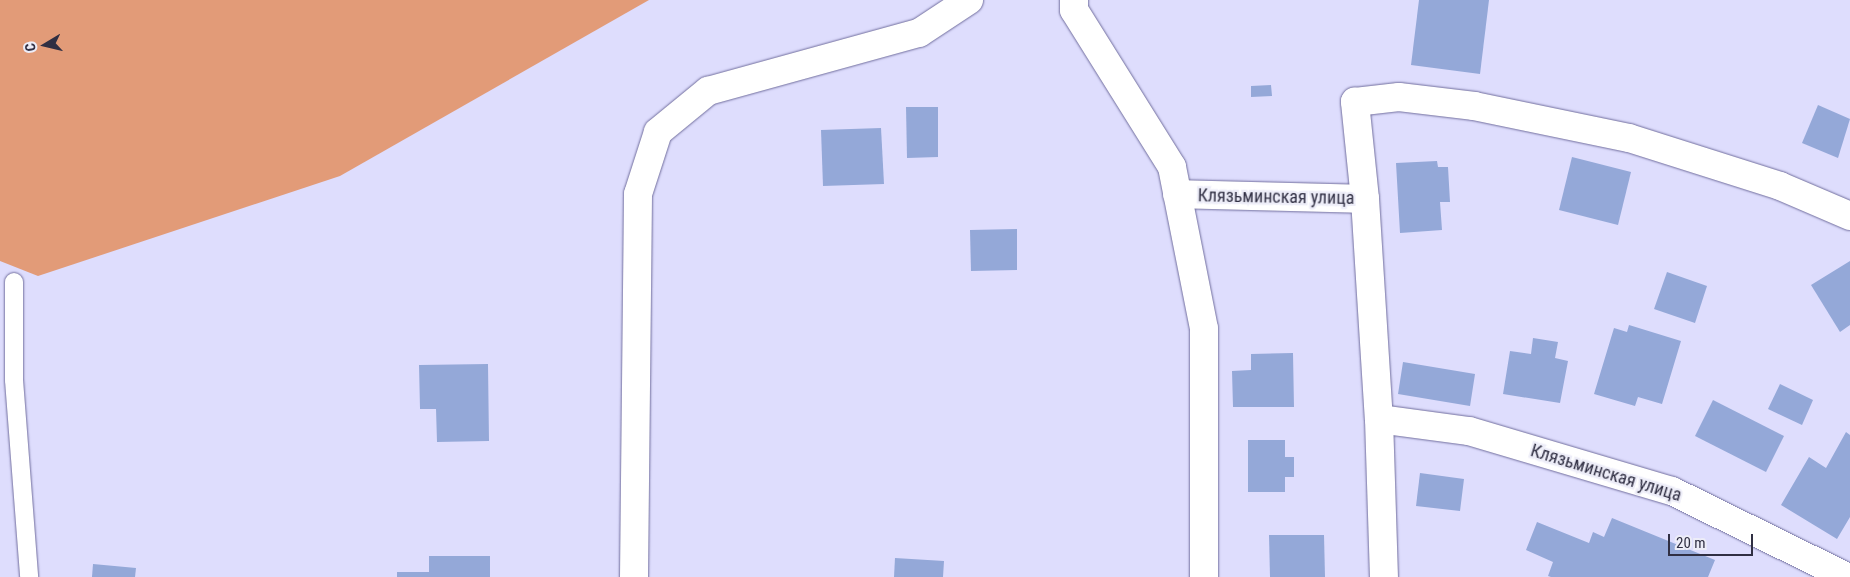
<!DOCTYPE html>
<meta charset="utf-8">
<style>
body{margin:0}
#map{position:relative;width:1850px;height:577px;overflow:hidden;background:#deddfd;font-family:"Roboto Condensed",sans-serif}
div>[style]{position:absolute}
.green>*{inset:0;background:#e29b78}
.building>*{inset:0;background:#94a8d8}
.roads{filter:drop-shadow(0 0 1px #716e9e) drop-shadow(0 0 1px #716e9e)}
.service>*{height:18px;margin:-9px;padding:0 9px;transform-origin:9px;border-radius:9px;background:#fff}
.minor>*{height:28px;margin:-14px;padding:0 14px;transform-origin:14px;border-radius:14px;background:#fff}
span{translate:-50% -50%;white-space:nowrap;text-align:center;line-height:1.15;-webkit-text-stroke:4.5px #ededf8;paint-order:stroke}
.street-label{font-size:18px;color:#302f43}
.north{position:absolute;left:20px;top:20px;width:50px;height:50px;-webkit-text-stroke:4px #ededf8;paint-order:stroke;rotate:261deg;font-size:14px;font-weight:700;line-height:20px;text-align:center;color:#302f43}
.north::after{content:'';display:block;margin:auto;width:18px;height:22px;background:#302f43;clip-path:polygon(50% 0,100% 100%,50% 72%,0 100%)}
.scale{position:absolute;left:1668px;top:534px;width:85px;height:22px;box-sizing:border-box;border:2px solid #302f43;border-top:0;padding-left:6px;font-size:15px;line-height:18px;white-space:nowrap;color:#302f43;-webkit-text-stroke:4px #ededf8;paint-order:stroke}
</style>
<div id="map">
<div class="green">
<i style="clip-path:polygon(0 0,649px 0,340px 176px,38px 276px,0 261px)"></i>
</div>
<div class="building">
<i style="clip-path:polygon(1419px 0,1489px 0,1480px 74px,1411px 65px)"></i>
<i style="clip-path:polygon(1271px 85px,1272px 96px,1251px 97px,1251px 86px)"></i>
<i style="clip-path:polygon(1818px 105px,1850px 119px,1838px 158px,1802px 143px)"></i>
<i style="clip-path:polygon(906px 107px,938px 107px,938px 157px,907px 158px)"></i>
<i style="clip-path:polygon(881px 128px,884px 184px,823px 186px,821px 130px)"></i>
<i style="clip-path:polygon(1572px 157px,1631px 172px,1618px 225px,1559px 210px)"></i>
<i style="clip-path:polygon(1437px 161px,1438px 167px,1448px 167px,1450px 202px,1440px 202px,1442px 230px,1400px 233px,1396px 163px)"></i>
<i style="clip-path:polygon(1017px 229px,1017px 270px,971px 271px,970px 230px)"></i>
<i style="clip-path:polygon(1850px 261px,1850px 325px,1840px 332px,1811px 285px)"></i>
<i style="clip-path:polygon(1667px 272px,1707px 286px,1695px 323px,1654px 309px)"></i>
<i style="clip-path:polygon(1629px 325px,1681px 341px,1662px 404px,1638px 397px,1635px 406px,1594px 394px,1614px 328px,1627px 332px)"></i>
<i style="clip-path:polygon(1533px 338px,1558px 342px,1555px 358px,1568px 361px,1560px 403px,1503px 394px,1510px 351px,1531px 354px)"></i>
<i style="clip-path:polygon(1293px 353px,1294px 407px,1233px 407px,1232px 371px,1251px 370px,1251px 354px)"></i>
<i style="clip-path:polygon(1403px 362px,1475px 374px,1470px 406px,1398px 394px)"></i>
<i style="clip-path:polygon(488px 364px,489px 441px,437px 442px,436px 409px,420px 409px,419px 365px)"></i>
<i style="clip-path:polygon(1780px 384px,1813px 400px,1802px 425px,1768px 409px)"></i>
<i style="clip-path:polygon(1713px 400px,1784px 436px,1766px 472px,1695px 436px)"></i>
<i style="clip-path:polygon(1846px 432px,1850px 435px,1850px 517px,1837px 539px,1781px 505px,1809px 457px,1826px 468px)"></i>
<i style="clip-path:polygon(1248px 440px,1285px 440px,1285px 457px,1294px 457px,1294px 477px,1285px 477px,1285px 492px,1248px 492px)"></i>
<i style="clip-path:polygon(1420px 473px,1464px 479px,1460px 511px,1416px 506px)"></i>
<i style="clip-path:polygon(1612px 518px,1715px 560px,1708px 577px,1551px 577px,1548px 576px,1553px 562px,1526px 550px,1537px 522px,1589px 543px,1593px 532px,1604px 537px)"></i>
<i style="clip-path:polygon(1269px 535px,1324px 535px,1325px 577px,1270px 577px)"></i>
<i style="clip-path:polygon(429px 556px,490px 556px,490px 577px,397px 577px,397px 572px,429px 572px)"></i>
<i style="clip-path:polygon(895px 558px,944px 561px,943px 577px,894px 577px)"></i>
<i style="clip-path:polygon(93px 564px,136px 568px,135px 577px,92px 577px)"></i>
</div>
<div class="roads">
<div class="service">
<i style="left:14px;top:282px;width:98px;rotate:90deg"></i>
<i style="left:14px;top:380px;width:198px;rotate:85.6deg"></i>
</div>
<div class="minor">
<i style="left:1074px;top:0;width:10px;rotate:90deg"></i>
<i style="left:1074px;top:10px;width:185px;rotate:58deg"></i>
<i style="left:1172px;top:167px;width:165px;rotate:78.8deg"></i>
<i style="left:1204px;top:329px;width:248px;rotate:90deg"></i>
<i style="left:1177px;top:194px;width:188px;rotate:1.5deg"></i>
<i style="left:1365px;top:199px;width:220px;rotate:86.4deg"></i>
<i style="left:1379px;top:419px;width:158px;rotate:88.2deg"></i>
<i style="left:1365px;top:199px;width:98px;rotate:-95.9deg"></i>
<i style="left:1355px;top:102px;width:44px;rotate:-6.5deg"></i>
<i style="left:1399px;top:97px;width:76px;rotate:6.8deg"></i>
<i style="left:1474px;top:106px;width:158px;rotate:11.7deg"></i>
<i style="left:1629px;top:138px;width:158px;rotate:17.6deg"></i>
<i style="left:1780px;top:186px;width:76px;rotate:23.2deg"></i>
<i style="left:1379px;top:419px;width:91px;rotate:7.6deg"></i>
<i style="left:1469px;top:431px;width:212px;rotate:16.5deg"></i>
<i style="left:1672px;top:491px;width:195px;rotate:26.2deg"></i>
<i style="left:634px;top:577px;width:383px;rotate:-89.4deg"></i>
<i style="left:638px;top:194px;width:65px;rotate:-72.1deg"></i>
<i style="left:658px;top:132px;width:65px;rotate:-39.4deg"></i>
<i style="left:708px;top:91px;width:219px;rotate:-15.4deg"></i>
<i style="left:919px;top:33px;width:60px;rotate:-33.4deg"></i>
</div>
</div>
<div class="street-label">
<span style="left:1276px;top:197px;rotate:1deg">Клязьминская улица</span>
<span style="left:1606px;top:473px;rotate:17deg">Клязьминская улица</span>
</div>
<div class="north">С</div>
<div class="scale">20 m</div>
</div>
